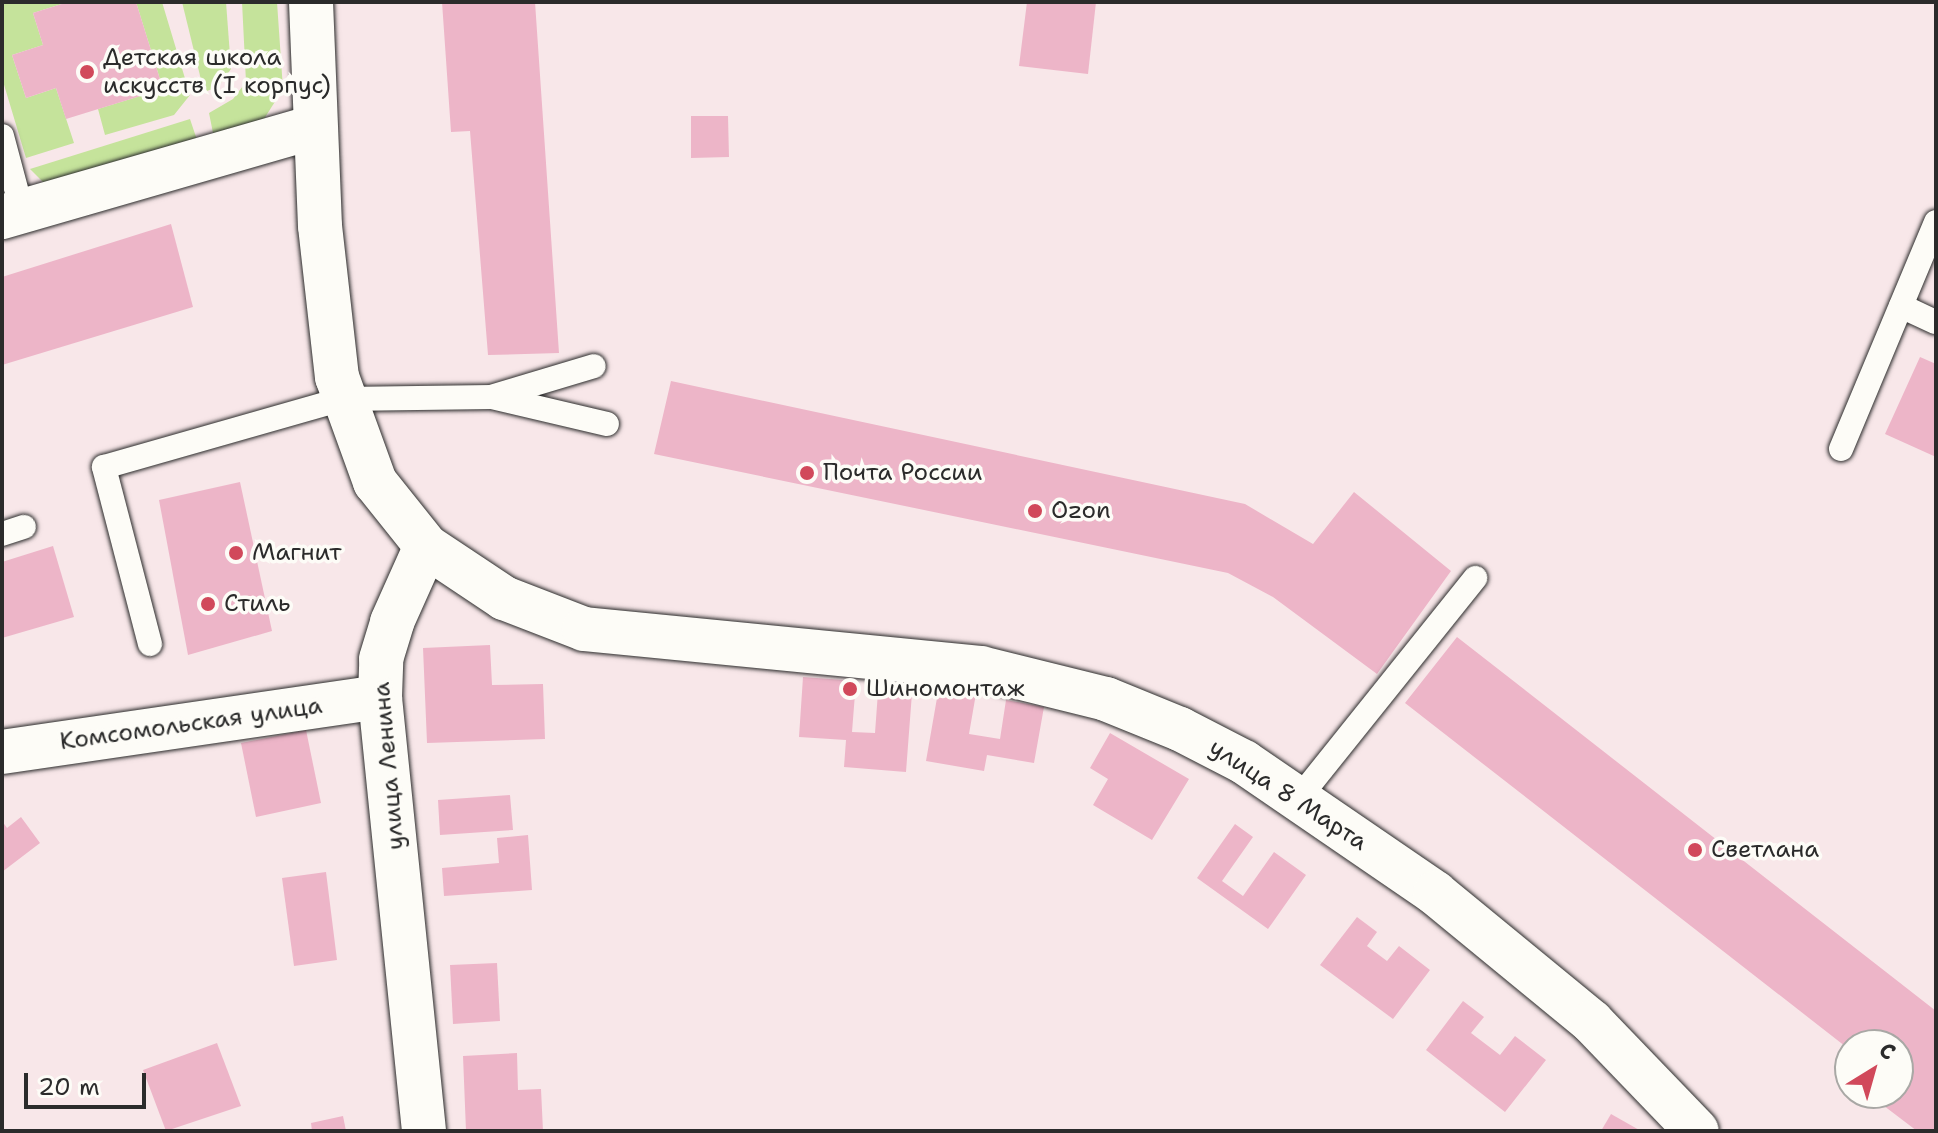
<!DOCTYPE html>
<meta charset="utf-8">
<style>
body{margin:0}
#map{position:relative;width:1938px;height:1133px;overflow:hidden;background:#f8e7e9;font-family:"Shantell Sans",sans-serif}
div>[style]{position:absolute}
.green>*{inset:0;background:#c5e39b}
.building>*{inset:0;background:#edb5c8}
.roads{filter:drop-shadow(0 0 2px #2b2b2b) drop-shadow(0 0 2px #2b2b2b)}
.service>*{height:24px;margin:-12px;padding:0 12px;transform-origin:12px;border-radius:12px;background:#fdfcf7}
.minor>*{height:44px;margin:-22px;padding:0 22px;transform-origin:22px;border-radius:22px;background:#fdfcf7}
.primary>*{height:44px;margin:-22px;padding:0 22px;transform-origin:22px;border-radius:22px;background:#fdfcf7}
.dots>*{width:22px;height:22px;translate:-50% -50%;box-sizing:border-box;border:4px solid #fdfcf7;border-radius:50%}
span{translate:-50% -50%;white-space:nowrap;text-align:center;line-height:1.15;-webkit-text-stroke:7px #fdfcf7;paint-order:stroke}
.poi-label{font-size:24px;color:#2b2b2b}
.left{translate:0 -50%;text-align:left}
.street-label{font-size:24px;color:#2b2b2b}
.frame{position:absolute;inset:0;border:4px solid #2b2b2b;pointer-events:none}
.north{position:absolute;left:1834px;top:1029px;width:80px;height:80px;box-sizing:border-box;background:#fdfcf7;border:2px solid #a9a8a5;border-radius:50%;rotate:37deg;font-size:22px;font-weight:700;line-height:32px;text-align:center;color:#2b2b2b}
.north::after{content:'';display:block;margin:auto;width:28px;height:36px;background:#d1495b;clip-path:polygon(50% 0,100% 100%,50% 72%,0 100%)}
.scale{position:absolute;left:24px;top:1073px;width:122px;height:36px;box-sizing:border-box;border:4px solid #2b2b2b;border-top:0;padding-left:10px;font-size:24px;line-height:28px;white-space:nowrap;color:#2b2b2b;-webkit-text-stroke:6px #fdfcf7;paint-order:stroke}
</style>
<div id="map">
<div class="green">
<i style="clip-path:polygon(2px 2px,68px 2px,33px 13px,43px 45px,12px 55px,26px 98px,56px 88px,74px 143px,26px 158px,2px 78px)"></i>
<i style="clip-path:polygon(136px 2px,162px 2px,190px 95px,174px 115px,105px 135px,98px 109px,163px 89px)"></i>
<i style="clip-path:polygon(182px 2px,226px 2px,231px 69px,218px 87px,204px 92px)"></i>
<i style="clip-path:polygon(242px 2px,277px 2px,283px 89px,264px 119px,214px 138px,209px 113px,233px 99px,246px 82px)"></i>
<i style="clip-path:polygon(190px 119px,198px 143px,45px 184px,30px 169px)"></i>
</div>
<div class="building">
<i style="clip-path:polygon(68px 2px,136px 2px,163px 89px,66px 119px,56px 88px,26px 98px,12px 55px,43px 45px,33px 13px)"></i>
<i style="clip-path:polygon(442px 2px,535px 2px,559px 353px,488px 355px,470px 131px,451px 132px)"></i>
<i style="clip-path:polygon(1027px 2px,1096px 2px,1088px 74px,1019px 66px)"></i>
<i style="clip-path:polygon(691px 116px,728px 116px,729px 157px,691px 158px)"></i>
<i style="clip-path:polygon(171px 224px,193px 307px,2px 365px,2px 277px)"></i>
<i style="clip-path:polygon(1920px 357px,1936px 364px,1936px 457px,1885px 434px)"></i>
<i style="clip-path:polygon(671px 381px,1245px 504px,1313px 544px,1354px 492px,1451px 571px,1377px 674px,1273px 597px,1228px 573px,654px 454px)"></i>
<i style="clip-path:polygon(240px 482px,272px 631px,188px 655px,159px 500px)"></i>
<i style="clip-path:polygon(53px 546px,74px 617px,2px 638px,2px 562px)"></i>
<i style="clip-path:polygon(1457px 637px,1936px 1011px,1936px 1131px,1917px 1131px,1871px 1096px,1898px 1093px,1898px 1045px,1850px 1045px,1850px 1050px,1405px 703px)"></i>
<i style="clip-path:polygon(490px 645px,492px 685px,543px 684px,545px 739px,427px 743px,423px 648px)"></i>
<i style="clip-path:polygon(941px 675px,978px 682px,969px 734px,1000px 739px,1006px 700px,1044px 707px,1034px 763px,987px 755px,984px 771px,926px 761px)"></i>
<i style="clip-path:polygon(803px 677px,856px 681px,852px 732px,875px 733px,879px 678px,913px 680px,906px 772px,844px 767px,846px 740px,799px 737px)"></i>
<i style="clip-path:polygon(306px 730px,321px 803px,256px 817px,241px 743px)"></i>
<i style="clip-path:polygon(1110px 733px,1189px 779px,1152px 840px,1093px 805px,1108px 779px,1090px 768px)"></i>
<i style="clip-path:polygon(510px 795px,513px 830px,440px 835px,438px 800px)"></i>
<i style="clip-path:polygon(21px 817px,40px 843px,2px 872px,2px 821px,7px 828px)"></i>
<i style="clip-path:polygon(1235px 824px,1253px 837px,1222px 881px,1243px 896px,1274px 852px,1306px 875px,1268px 929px,1197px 878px)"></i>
<i style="clip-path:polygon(528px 835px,532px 890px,444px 896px,442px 868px,499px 863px,497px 838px)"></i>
<i style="clip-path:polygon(326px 872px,337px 960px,294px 966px,282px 878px)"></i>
<i style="clip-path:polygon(1357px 917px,1377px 932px,1367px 946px,1387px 961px,1399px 946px,1430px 970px,1393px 1019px,1320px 965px)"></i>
<i style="clip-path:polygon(497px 963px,500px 1021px,453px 1024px,450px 965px)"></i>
<i style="clip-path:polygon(1463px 1001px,1484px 1017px,1471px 1033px,1500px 1055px,1515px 1036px,1546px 1060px,1505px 1112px,1426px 1050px)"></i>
<i style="clip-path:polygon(217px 1043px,241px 1106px,166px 1131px,143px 1070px)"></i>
<i style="clip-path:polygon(517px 1053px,518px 1090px,541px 1089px,543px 1131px,466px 1131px,463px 1056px)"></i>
<i style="clip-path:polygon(1611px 1114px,1641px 1131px,1601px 1131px)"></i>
<i style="clip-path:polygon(343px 1116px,346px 1131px,312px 1131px,311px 1123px)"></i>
</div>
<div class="roads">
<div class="service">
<i style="left:2px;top:136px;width:78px;rotate:75.1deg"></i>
<i style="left:1901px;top:306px;width:38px;rotate:25deg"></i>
<i style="left:494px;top:396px;width:104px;rotate:-16.7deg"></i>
<i style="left:1841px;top:449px;width:246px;rotate:-67.3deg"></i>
<i style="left:2px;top:534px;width:23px;rotate:-18deg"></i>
<i style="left:150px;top:644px;width:183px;rotate:-104.6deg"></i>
<i style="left:104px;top:467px;width:248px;rotate:-15.9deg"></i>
<i style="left:343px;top:399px;width:149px;rotate:-0.8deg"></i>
<i style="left:492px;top:397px;width:118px;rotate:13.2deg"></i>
<i style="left:1299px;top:798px;width:282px;rotate:-51.3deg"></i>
</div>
<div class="minor">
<i style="left:2px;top:217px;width:325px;rotate:-16.1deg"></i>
<i style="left:2px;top:752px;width:382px;rotate:-8.3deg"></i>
<i style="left:424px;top:1131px;width:436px;rotate:-95.8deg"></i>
<i style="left:380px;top:697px;width:38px;rotate:-88deg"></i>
<i style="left:381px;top:659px;width:39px;rotate:-73deg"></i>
<i style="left:392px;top:622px;width:83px;rotate:-65.9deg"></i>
</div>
<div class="primary">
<i style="left:311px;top:2px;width:224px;rotate:87.7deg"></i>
<i style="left:320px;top:226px;width:152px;rotate:83.6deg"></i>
<i style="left:337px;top:377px;width:112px;rotate:70.1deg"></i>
<i style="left:375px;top:482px;width:82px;rotate:51.4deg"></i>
<i style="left:426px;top:546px;width:94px;rotate:33.7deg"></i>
<i style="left:504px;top:598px;width:86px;rotate:21.2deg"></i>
<i style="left:584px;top:629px;width:399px;rotate:5.6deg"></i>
<i style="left:981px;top:668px;width:129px;rotate:13.9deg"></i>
<i style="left:1106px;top:699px;width:80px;rotate:22.1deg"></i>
<i style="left:1180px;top:729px;width:72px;rotate:27.3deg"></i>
<i style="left:1244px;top:762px;width:232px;rotate:34.4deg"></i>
<i style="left:1435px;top:893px;width:203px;rotate:39.4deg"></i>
<i style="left:1592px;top:1022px;width:151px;rotate:46.1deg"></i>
</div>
</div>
<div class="dots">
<i style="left:87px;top:72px;background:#d1495b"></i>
<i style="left:807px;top:473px;background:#d1495b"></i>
<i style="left:1035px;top:511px;background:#d1495b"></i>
<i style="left:236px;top:553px;background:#d1495b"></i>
<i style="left:208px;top:604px;background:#d1495b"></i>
<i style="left:850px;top:689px;background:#d1495b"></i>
<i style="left:1695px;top:850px;background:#d1495b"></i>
</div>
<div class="poi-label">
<span class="left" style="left:103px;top:72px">Детская школа<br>искусств (I корпус)</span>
<span class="left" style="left:823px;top:473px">Почта России</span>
<span class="left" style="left:1051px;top:511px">Ozon</span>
<span class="left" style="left:252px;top:553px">Магнит</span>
<span class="left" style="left:224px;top:604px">Стиль</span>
<span class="left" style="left:866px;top:689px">Шиномонтаж</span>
<span class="left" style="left:1711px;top:850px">Светлана</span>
</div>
<div class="street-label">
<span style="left:191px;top:724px;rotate:-8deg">Комсомольская улица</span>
<span style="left:389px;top:766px;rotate:-95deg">улица Ленина</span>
<span style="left:1288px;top:795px;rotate:33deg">улица 8 Марта</span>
</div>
<div class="frame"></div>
<div class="north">С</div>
<div class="scale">20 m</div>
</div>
